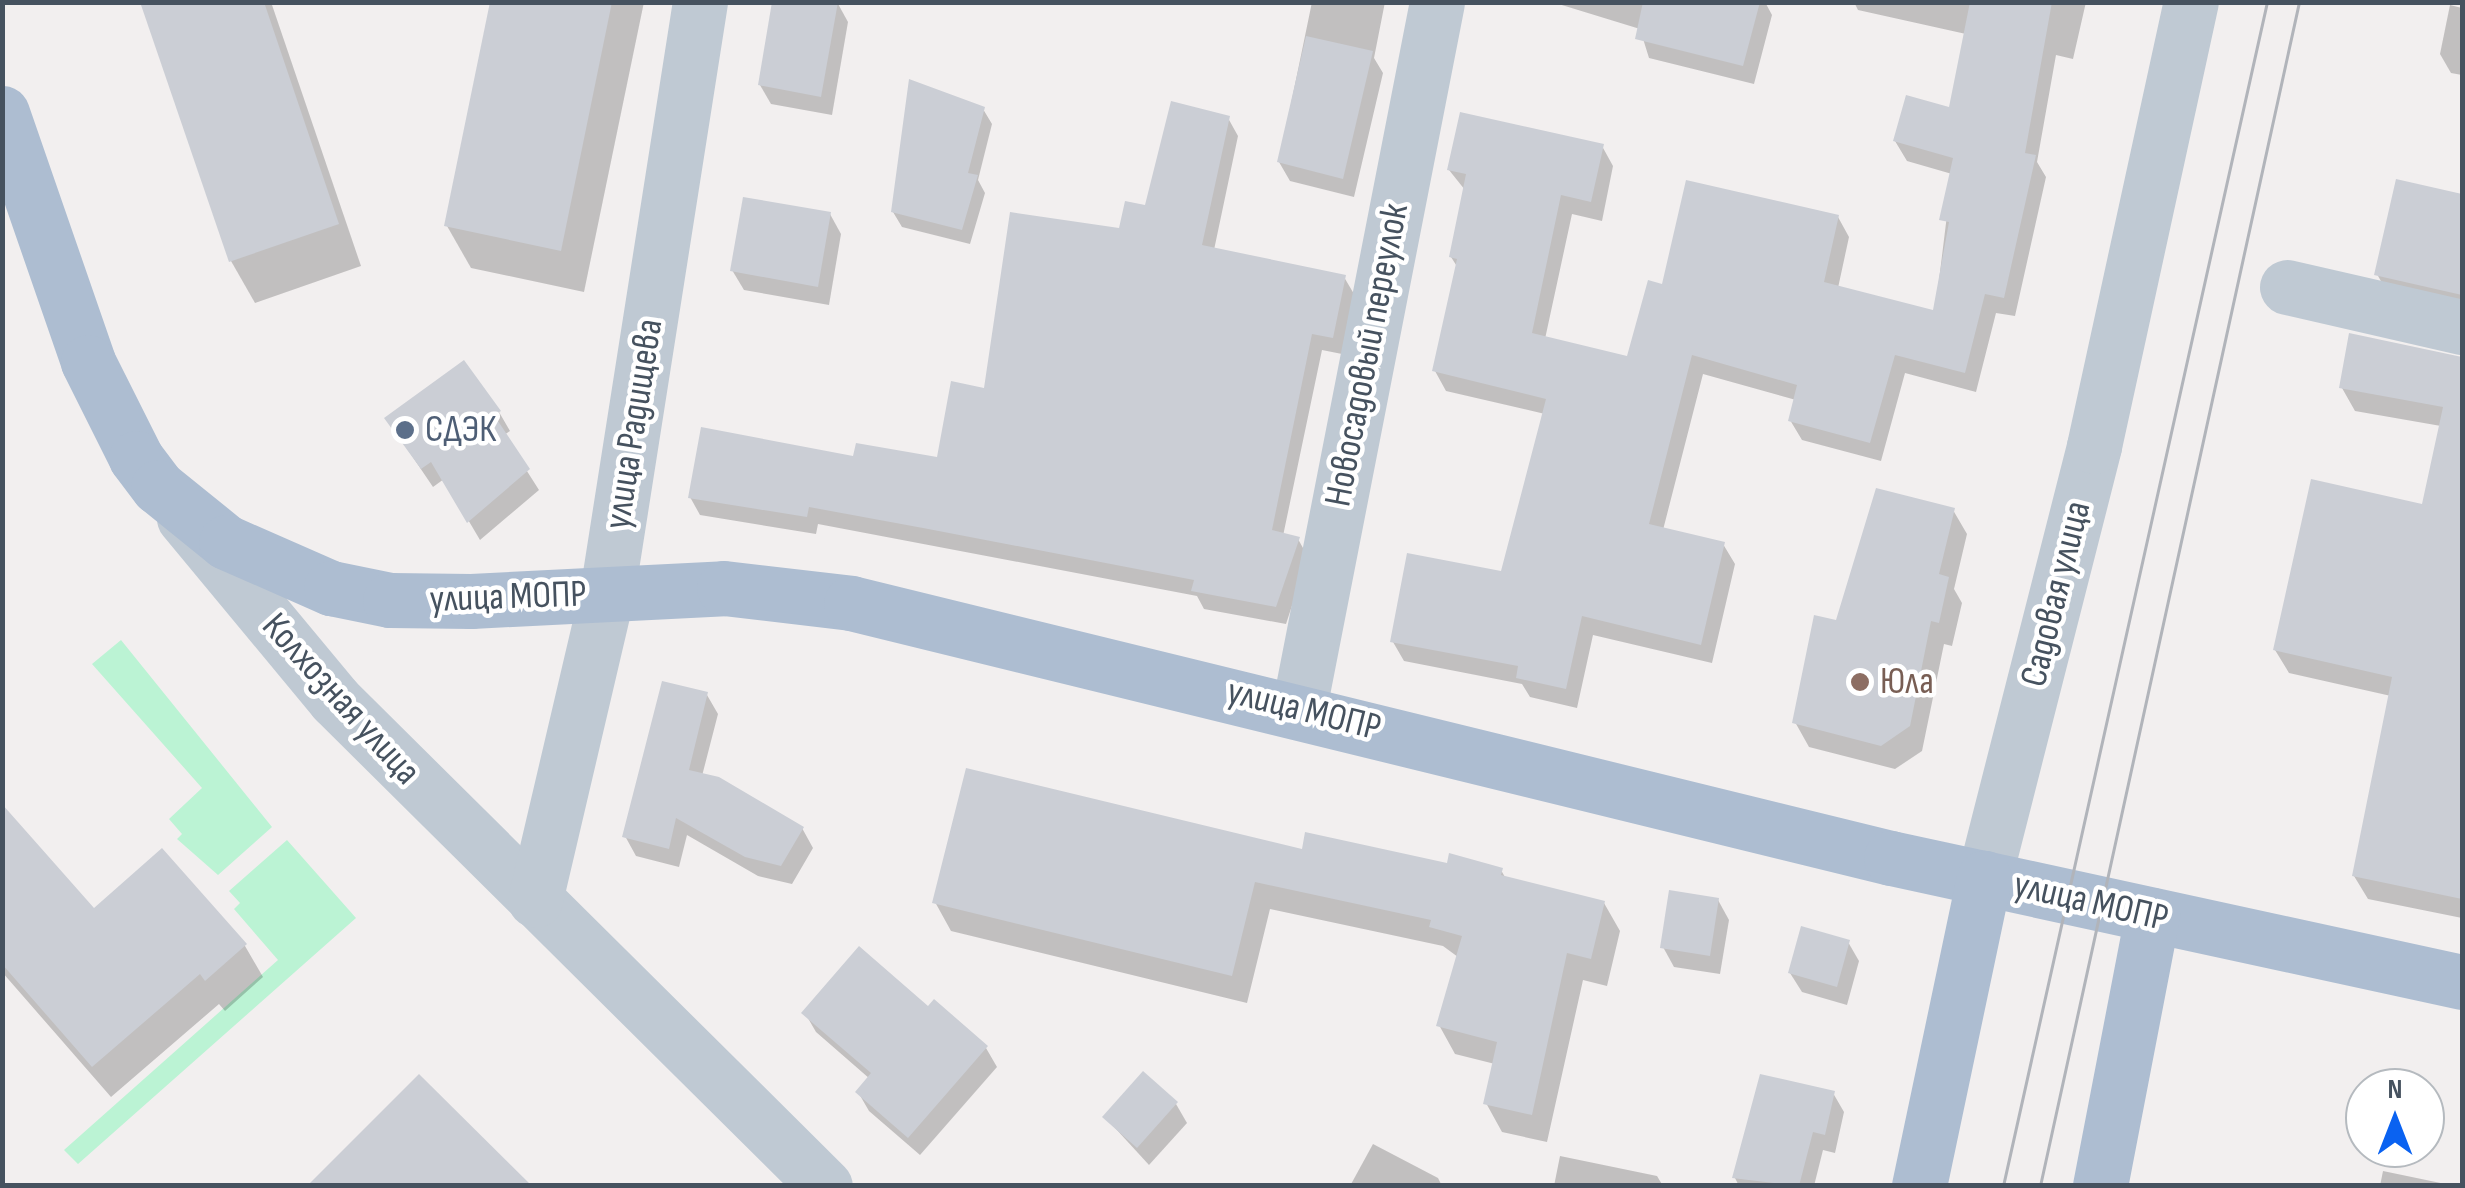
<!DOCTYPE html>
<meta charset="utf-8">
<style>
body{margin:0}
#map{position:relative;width:2465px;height:1188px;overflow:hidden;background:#f2efef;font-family:"Sofia Sans Condensed",sans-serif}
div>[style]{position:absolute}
.green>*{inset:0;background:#bbf3d4}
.shadow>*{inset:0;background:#0003}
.building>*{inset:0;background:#cbced5}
.minor>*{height:55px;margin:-27.5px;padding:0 27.5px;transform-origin:27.5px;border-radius:27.5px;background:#bfc9d3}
.major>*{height:55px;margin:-27.5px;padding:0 27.5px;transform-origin:27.5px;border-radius:27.5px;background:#adbdd1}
.tram>*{height:2.5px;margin:-1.25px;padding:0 1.25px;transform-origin:1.25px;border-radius:1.25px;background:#b1b4ba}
.dots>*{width:28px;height:28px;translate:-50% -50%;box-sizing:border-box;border:5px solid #fff;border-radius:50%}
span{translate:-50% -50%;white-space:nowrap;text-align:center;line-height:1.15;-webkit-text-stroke:9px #fff;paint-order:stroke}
.street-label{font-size:38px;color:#46525f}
.service-label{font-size:38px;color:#4e5e75}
.left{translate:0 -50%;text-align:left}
.education-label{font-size:38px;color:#785e54}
.frame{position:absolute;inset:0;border:5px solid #46525f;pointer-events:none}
.north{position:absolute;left:2345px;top:1068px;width:100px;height:100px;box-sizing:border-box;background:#fff;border:2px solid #b5babf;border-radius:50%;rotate:0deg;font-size:28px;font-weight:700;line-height:40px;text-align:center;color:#46525f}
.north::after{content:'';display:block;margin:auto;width:35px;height:45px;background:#0a62f1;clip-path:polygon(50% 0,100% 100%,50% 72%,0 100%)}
</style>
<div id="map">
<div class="green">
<i style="clip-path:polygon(121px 640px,272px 827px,218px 875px,177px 839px,182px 834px,169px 819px,202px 788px,92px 664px)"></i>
<i style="clip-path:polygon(287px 840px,356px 918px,78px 1164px,64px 1150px,278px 960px,234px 909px,240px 903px,229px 891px)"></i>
</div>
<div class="shadow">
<i style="clip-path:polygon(143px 2px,271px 2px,361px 266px,255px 303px,231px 261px)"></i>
<i style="clip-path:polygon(493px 2px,644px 2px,584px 292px,471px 268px,447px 226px)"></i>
<i style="clip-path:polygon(837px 2px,848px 22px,832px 115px,771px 104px,760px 85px)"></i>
<i style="clip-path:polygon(1312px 2px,1385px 2px,1374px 58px,1383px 73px,1354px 197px,1290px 181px,1279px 162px)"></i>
<i style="clip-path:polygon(1552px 2px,1765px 2px,1772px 15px,1754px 84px,1649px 58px,1640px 29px)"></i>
<i style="clip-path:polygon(1854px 2px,2086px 2px,2073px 59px,2056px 55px,2037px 162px,2046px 177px,2015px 316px,1996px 313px,1976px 392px,1905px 373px,1881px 461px,1802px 440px,1790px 420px,1796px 400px,1703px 374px,1663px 530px,1723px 544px,1735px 564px,1712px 663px,1593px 635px,1577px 708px,1530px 697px,1522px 684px,1404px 661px,1393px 642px,1503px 574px,1545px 414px,1446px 391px,1435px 371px,1458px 268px,1451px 257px,1465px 190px,1449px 170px,1602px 146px,1613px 166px,1602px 221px,1572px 214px,1545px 339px,1629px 358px,1664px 287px,1838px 217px,1849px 237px,1838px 288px,1935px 313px,1952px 174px,1907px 161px,1895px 141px,1951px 110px,1966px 34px,1858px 10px)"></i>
<i style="clip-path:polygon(2450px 5px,2462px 8px,2462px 75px,2451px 73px,2440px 54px)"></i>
<i style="clip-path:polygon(983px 109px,992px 124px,978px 180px,985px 193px,970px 244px,902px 227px,893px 212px)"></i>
<i style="clip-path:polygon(1228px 118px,1238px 136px,1214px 250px,1344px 277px,1354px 294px,1342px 354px,1322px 350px,1283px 536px,1298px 539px,1308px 557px,1286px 624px,1204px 609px,1197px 596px,818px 524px,816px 534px,700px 515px,690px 497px,855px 459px,939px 460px,986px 390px)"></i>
<i style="clip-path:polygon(2398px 182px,2462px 197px,2462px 311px,2388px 294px,2377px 274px)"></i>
<i style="clip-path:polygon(830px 214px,841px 234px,829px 305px,744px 290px,732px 270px)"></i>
<i style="clip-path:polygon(2462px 358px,2462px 918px,2368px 899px,2354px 876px,2391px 696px,2289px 673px,2275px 650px,2424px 507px,2441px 426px,2355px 411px,2342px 388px)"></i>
<i style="clip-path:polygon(499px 412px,510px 431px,504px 435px,539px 490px,480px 540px,444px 479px,433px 487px,387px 419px)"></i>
<i style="clip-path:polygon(1953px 510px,1967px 534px,1954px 589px,1962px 603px,1952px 646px,1944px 644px,1922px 751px,1895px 769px,1809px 747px,1795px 722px,1837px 623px)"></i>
<i style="clip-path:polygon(707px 695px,718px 714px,702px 776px,802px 828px,813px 848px,792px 884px,758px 876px,687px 835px,679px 867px,636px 856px,625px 836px)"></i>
<i style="clip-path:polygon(2px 807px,93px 912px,245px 946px,263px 977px,225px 1011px,219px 1004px,111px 1097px,2px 972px)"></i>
<i style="clip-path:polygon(1304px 852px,1501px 870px,1506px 879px,1604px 903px,1620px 931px,1607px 986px,1583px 980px,1547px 1142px,1502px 1132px,1486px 1103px,1495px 1064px,1455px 1054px,1439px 1025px,1458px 957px,1443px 946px,1270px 909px,1247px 1003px,951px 931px,935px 902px)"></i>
<i style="clip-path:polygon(1718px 900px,1729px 920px,1720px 974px,1674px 967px,1663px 947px)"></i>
<i style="clip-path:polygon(1848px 942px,1859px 961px,1847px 1005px,1802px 992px,1790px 973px)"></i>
<i style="clip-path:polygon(928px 1010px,986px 1048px,997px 1067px,920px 1155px,869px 1111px,858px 1092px,870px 1079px,816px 1032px,805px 1013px)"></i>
<i style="clip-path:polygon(1833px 1093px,1844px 1112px,1835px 1153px,1823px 1150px,1814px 1186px,1739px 1186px,1735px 1178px)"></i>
<i style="clip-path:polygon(1176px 1104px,1187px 1123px,1149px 1165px,1105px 1117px)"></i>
<i style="clip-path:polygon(1373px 1144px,1438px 1178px,1442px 1186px,1350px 1186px)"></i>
<i style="clip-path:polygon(1560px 1156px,1657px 1176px,1663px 1186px,1554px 1186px)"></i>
<i style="clip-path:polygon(2383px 1171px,2455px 1186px,2380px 1186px)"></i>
</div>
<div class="building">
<i style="clip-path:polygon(140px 2px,264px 2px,339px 224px,229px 262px)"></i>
<i style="clip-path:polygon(490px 2px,612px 2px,561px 251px,444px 226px)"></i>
<i style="clip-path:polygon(772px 2px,838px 2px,821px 97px,758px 85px)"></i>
<i style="clip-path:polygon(1643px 2px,1760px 2px,1743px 66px,1635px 39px)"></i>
<i style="clip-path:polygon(1970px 2px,2052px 2px,2025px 153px,2036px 155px,2004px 298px,1985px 294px,1965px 373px,1895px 355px,1870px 443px,1788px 421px,1797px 385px,1692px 355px,1649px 524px,1725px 542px,1701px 645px,1582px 616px,1566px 689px,1516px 678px,1518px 666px,1390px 642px,1407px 553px,1501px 571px,1546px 399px,1432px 371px,1457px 259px,1449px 257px,1466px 174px,1447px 170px,1460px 112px,1604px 144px,1591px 202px,1561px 195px,1532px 333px,1627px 356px,1648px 280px,1662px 284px,1686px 180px,1839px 215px,1824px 282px,1933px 310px,1949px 222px,1939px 220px,1953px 158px,1893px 141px,1906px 95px,1949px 107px)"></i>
<i style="clip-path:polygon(1306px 36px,1373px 51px,1343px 179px,1277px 162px)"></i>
<i style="clip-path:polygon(909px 79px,985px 107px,968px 173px,978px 175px,962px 230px,891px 212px)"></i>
<i style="clip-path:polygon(1171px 101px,1230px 116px,1202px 245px,1346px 275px,1333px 338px,1312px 334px,1272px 530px,1300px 537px,1276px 607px,1191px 591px,1194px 580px,923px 528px,809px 507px,807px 517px,688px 498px,701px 427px,853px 456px,856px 443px,937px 457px,951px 381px,984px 388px,1010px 212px,1119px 228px,1125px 201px,1145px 205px)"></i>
<i style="clip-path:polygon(2396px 179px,2462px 194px,2462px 295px,2374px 275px)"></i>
<i style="clip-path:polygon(743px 197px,831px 212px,818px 287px,730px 271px)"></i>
<i style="clip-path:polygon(2349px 333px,2462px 357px,2462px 899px,2352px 876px,2392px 677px,2273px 650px,2311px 479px,2422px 504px,2443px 407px,2339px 388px)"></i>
<i style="clip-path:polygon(464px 360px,501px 411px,494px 415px,530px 469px,467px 523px,431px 462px,421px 469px,384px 418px)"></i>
<i style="clip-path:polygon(1876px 488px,1955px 508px,1939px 574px,1949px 577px,1939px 623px,1931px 621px,1910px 726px,1881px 746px,1792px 723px,1814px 615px,1836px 620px)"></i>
<i style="clip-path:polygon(662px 681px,708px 692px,689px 770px,719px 777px,804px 827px,781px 866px,745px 857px,676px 818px,669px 849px,622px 837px)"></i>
<i style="clip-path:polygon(966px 768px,1302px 849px,1305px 832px,1447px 863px,1449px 853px,1503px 868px,1501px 875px,1605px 901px,1591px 959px,1567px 953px,1532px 1115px,1483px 1104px,1497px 1042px,1436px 1026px,1462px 936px,1429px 927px,1431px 920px,1255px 882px,1232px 976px,932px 903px)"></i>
<i style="clip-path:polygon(2px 804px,94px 908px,162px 848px,247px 944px,205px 981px,200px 974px,92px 1067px,2px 964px)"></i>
<i style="clip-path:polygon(1669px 890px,1719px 898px,1710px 956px,1660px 948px)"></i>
<i style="clip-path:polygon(1801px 926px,1850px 940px,1837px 987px,1788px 973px)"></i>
<i style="clip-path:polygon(859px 946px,928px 1006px,934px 999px,988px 1046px,908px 1138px,855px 1092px,871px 1073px,801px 1013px)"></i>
<i style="clip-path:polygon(1143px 1071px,1178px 1102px,1137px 1148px,1102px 1117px)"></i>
<i style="clip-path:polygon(419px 1074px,532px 1186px,307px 1186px)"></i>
<i style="clip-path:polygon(1760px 1074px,1835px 1091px,1825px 1135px,1813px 1132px,1799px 1186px,1732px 1178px)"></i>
</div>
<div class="minor">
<i style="left:2287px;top:287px;width:180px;rotate:12.9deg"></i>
<i style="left:184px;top:518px;width:236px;rotate:50.3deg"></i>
<i style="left:335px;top:700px;width:690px;rotate:44.77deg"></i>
<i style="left:1299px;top:708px;width:719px;rotate:-78.94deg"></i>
<i style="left:1984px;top:878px;width:446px;rotate:-75.7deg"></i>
<i style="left:2094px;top:446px;width:454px;rotate:-77.7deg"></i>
<i style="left:535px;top:900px;width:315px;rotate:-76.8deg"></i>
<i style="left:607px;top:593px;width:598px;rotate:-81.06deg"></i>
</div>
<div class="major">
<i style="left:2px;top:113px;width:263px;rotate:70.9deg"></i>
<i style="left:88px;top:362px;width:107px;rotate:63.4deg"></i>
<i style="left:136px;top:458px;width:36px;rotate:53deg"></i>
<i style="left:158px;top:487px;width:87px;rotate:39deg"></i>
<i style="left:226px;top:542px;width:115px;rotate:23.7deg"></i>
<i style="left:331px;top:588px;width:60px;rotate:11.5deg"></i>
<i style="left:390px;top:600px;width:81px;rotate:0.7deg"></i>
<i style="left:471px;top:601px;width:253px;rotate:-2.9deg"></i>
<i style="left:724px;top:588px;width:128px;rotate:6.7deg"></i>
<i style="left:851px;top:603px;width:1071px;rotate:13.78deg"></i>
<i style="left:1891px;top:858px;width:584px;rotate:12.25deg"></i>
<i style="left:1919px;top:1186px;width:315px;rotate:-78.1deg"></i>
<i style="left:2100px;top:1186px;width:276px;rotate:-79.1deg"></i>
</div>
<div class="tram">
<i style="left:2003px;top:1186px;width:1213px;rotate:-77.43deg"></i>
<i style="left:2040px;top:1186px;width:1212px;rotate:-77.66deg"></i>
</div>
<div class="dots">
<i style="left:405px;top:430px;background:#5c6f8a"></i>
<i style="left:1860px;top:682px;background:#8d6e63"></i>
</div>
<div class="street-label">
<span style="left:1367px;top:355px;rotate:-79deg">Новосадовый переулок</span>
<span style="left:634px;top:424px;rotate:-81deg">улица Радищева</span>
<span style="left:2056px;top:594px;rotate:-76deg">Садовая улица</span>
<span style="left:508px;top:597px;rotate:-2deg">улица МОПР</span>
<span style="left:341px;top:699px;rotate:48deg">Колхозная улица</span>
<span style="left:1304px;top:710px;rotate:14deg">улица МОПР</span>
<span style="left:2091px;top:902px;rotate:13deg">улица МОПР</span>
</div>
<div class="service-label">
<span class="left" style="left:425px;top:430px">СДЭК</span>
</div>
<div class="education-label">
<span class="left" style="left:1880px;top:682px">Юла</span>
</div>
<div class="frame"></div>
<div class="north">N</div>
</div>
